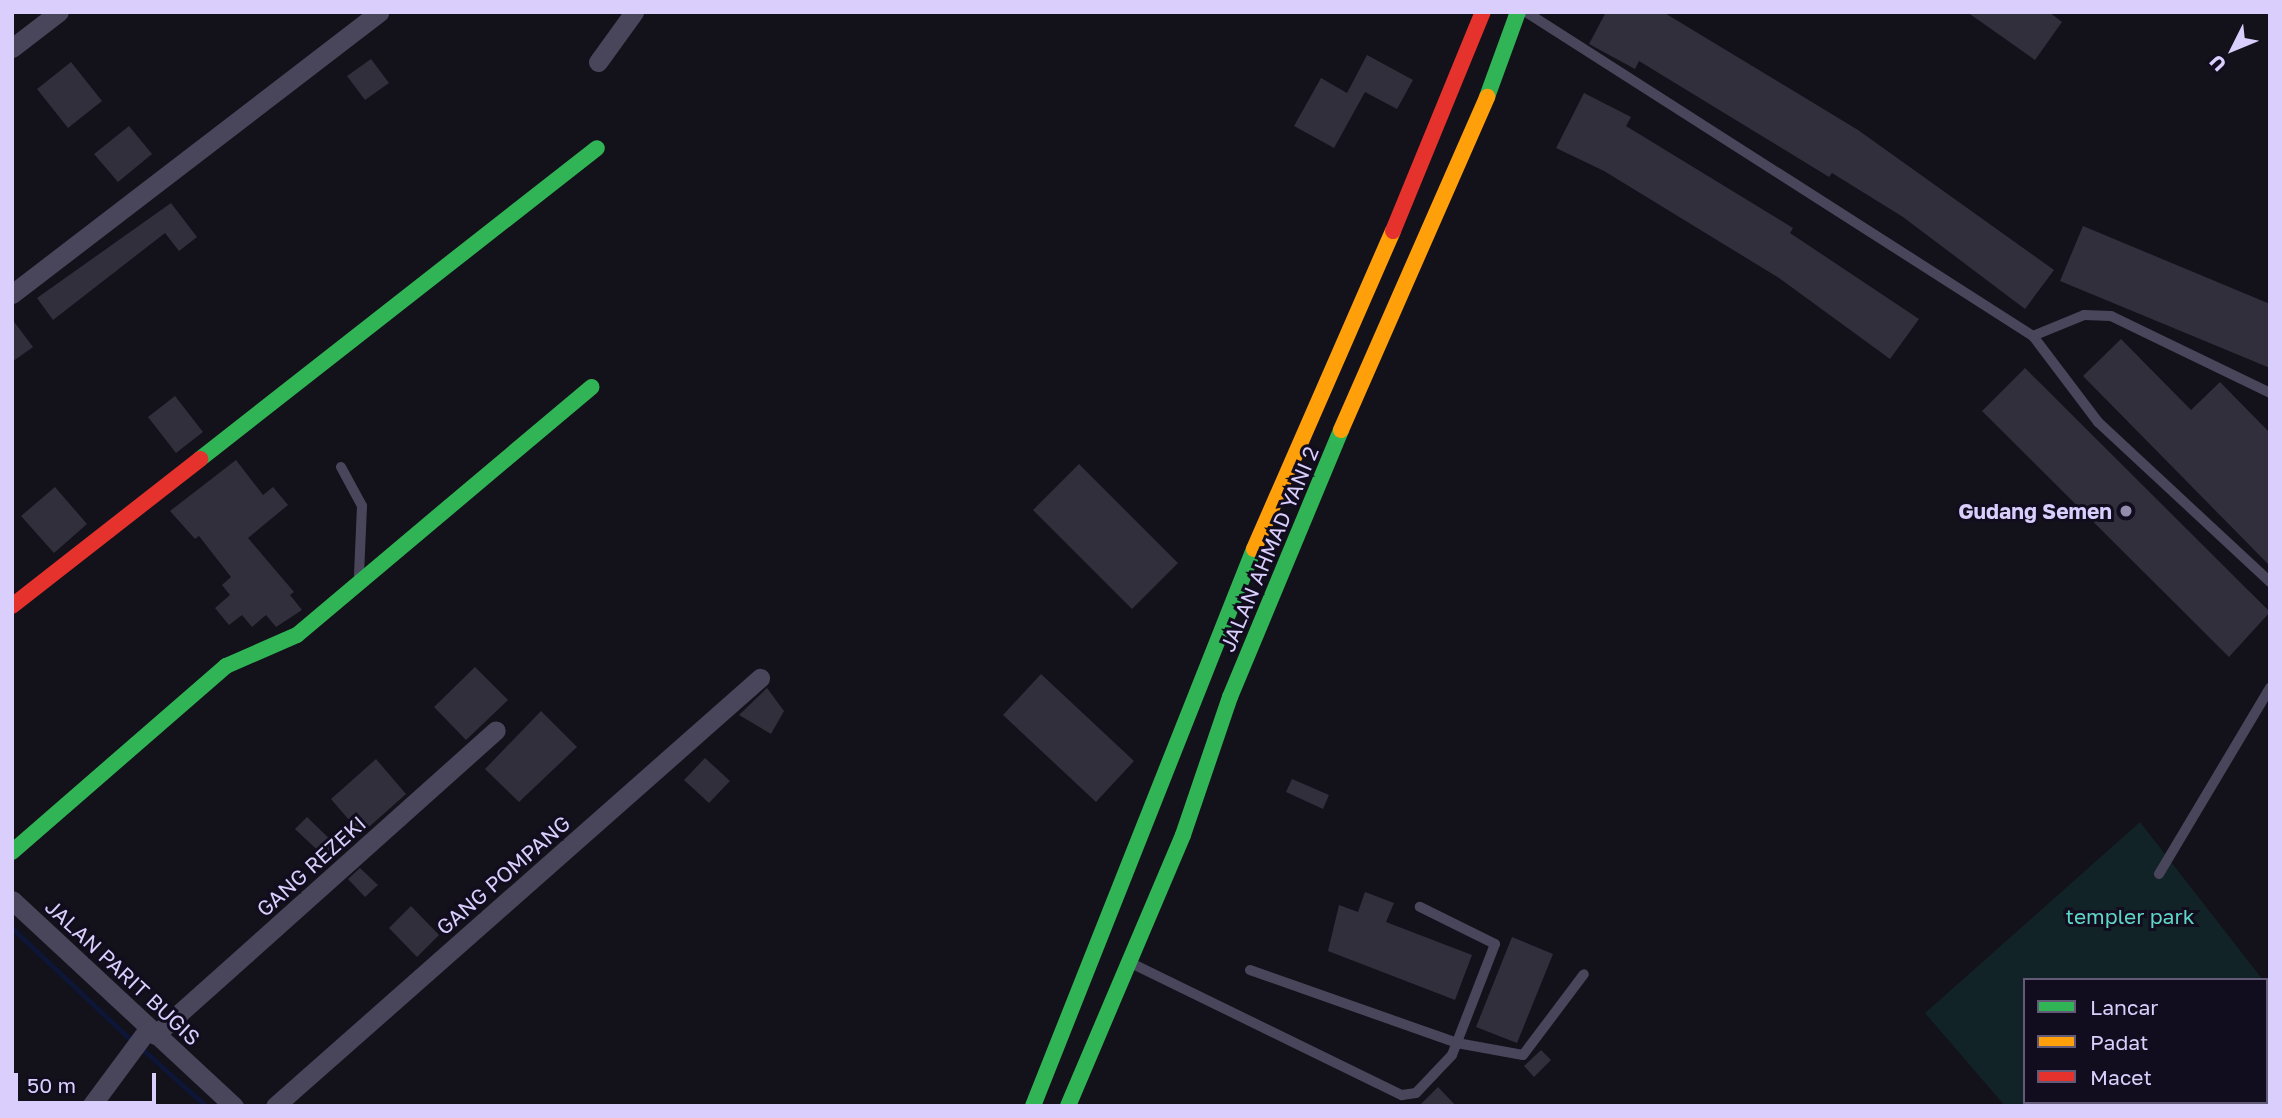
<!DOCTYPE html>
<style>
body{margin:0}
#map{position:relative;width:2282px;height:1118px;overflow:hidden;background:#13111a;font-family:"Golos Text",sans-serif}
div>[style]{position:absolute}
.green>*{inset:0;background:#112326}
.stream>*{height:5px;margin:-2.5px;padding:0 2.5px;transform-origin:2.5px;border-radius:2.5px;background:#0d1636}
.building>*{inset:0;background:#322f3d}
.lane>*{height:10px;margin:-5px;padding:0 5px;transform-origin:5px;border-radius:5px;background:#49465b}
.street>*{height:19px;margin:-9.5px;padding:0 9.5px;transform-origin:9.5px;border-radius:9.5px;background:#49465b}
.fast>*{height:16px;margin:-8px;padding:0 8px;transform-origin:8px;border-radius:8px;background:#30b455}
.slow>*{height:16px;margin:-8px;padding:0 8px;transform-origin:8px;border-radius:8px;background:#ff9f0a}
.jam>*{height:16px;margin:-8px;padding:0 8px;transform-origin:8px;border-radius:8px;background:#e5322d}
.dots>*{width:19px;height:19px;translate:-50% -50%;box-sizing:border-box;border:4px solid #120d1e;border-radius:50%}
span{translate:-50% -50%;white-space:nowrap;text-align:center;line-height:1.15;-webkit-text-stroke:6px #120d1e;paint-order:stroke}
.poi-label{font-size:21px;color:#d9cefc;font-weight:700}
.right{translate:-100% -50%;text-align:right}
.street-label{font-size:21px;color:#d9cefc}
.park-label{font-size:21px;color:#5fd7c8}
.frame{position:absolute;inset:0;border:14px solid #d9cefc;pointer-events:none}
.legend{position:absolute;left:2023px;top:978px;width:245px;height:126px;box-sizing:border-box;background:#120d1e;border:2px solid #625a77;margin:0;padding:9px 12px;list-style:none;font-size:21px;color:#d9cefc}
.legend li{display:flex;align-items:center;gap:14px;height:35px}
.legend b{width:35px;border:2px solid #625a77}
.north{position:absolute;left:2198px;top:14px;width:70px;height:70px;-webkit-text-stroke:5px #120d1e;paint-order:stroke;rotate:227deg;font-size:19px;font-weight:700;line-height:28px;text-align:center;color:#d9cefc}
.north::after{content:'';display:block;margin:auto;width:24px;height:32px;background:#d9cefc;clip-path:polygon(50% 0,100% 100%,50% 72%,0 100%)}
.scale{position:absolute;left:14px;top:1073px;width:142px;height:32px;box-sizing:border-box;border:4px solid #d9cefc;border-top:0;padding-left:9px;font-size:21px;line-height:24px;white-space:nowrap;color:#d9cefc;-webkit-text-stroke:5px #120d1e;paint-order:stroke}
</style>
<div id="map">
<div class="green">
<i style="clip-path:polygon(2140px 822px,2263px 980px,2025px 980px,2025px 1102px,2266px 1102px,2266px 984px,2270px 1106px,2005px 1106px,1925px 1013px)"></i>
</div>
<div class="stream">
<i style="left:12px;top:928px;width:165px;rotate:43.3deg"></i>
<i style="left:140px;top:1047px;width:89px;rotate:41.8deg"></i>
</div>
<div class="building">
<i style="clip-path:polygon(1606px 12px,1663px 12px,1858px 130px,2054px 270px,2025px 309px,1903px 217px,1832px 173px,1829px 177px,1639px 61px,1635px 69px,1589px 44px)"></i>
<i style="clip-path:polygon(1967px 12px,2049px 12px,2062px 22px,2035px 60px)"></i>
<i style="clip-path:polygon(1367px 55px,1413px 80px,1397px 109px,1365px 92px,1334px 148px,1294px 126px,1321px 78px,1347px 93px)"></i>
<i style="clip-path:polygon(371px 59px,389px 83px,365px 100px,347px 76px)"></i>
<i style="clip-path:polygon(71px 62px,102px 101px,68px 128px,37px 89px)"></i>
<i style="clip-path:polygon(1584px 93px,1631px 117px,1626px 126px,1793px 228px,1790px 233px,1919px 319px,1890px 359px,1779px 278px,1604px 171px,1556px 148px)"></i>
<i style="clip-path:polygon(129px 126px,152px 154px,118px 182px,94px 154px)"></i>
<i style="clip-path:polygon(171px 203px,197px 237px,179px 251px,165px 233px,53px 320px,37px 298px)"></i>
<i style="clip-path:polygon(2083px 226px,2270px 304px,2270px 368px,2060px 281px)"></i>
<i style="clip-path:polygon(12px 319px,33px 347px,12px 362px)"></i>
<i style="clip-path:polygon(2121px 339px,2191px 410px,2220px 382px,2270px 433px,2270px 566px,2083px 376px)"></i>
<i style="clip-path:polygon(2025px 368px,2270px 612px,2229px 657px,1982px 411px)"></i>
<i style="clip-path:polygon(175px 396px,203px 432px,176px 453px,148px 417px)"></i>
<i style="clip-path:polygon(236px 460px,263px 495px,273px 487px,288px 505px,248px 538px,294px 592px,290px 595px,302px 610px,276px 627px,266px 615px,252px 627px,242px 615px,229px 625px,215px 608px,230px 595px,222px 585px,231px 577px,199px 536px,195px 539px,170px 511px)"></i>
<i style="clip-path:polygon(1079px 464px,1178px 563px,1132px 609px,1033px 510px)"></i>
<i style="clip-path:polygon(55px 487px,87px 524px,54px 553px,21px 516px)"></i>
<i style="clip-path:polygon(475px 667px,508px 700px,466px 740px,434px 707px)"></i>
<i style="clip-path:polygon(1041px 674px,1134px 761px,1096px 802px,1003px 715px)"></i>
<i style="clip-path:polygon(767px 688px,784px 711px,771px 734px,739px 715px)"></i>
<i style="clip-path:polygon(541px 711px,577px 747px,519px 802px,485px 769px)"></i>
<i style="clip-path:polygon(705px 758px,730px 781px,709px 803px,684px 780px)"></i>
<i style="clip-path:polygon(376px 759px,406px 794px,361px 834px,331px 799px)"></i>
<i style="clip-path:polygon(1292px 779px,1329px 795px,1323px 809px,1286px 792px)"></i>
<i style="clip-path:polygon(307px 817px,339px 848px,328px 860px,295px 829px)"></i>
<i style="clip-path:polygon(360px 868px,378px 885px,365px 897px,348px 879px)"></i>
<i style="clip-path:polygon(1365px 892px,1394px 903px,1386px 922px,1472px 955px,1455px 1000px,1328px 951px,1339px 905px,1358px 912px)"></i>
<i style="clip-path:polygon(411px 906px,439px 935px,417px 957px,389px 928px)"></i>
<i style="clip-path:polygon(1512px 937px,1553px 954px,1517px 1043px,1476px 1027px)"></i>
<i style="clip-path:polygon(1541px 1050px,1551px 1060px,1534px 1077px,1524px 1066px)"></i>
<i style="clip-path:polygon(1438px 1087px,1456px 1106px,1419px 1106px)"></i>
</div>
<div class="lane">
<i style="left:1526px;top:12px;width:602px;rotate:32.58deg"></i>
<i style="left:2033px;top:336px;width:108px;rotate:52.9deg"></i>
<i style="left:2098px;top:422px;width:235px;rotate:42.9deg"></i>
<i style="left:2033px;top:336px;width:55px;rotate:-22.4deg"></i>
<i style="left:2084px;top:315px;width:27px;rotate:2deg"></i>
<i style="left:2111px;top:316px;width:177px;rotate:25.8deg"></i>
<i style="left:341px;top:467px;width:44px;rotate:61.7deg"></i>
<i style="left:362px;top:506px;width:70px;rotate:92.5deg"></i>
<i style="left:2159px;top:874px;width:217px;rotate:-59.2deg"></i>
<i style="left:1135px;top:965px;width:297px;rotate:26deg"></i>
<i style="left:1402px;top:1095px;width:14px;rotate:-8deg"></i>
<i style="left:1416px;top:1093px;width:52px;rotate:-46.5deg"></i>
<i style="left:1452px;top:1055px;width:119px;rotate:-68.8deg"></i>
<i style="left:1495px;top:944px;width:84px;rotate:-153.7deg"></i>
<i style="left:1250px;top:970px;width:219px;rotate:19.4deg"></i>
<i style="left:1457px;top:1043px;width:67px;rotate:10.3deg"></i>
<i style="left:1523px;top:1055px;width:101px;rotate:-53deg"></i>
</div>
<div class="street">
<i style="left:12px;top:48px;width:59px;rotate:-37.5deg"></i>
<i style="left:598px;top:62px;width:62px;rotate:-54.2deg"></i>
<i style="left:12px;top:294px;width:463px;rotate:-37.5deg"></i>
<i style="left:12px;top:900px;width:303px;rotate:42.9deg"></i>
<i style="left:155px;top:1035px;width:457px;rotate:-41.8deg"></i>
<i style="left:91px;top:1106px;width:96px;rotate:-53.5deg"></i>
<i style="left:275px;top:1106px;width:647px;rotate:-41.43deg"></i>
</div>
<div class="fast">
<i style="left:1487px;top:97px;width:90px;rotate:-70deg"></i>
<i style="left:200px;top:459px;width:504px;rotate:-38.07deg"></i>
<i style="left:12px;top:852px;width:284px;rotate:-41deg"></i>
<i style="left:226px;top:666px;width:77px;rotate:-23.6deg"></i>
<i style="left:297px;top:635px;width:385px;rotate:-40.1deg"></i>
<i style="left:1033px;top:1106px;width:599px;rotate:-68.36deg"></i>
<i style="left:1068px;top:1106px;width:294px;rotate:-67deg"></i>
<i style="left:1183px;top:835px;width:146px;rotate:-71.2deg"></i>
<i style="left:1230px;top:697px;width:289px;rotate:-67.4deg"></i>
</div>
<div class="slow">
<i style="left:1341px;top:430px;width:364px;rotate:-66.3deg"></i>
<i style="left:1254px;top:549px;width:347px;rotate:-66.4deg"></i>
</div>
<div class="jam">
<i style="left:1393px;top:231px;width:237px;rotate:-67.7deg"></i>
<i style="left:12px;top:606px;width:239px;rotate:-38deg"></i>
</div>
<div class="dots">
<i style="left:2126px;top:511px;background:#948cad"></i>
</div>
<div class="poi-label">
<span class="right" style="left:2112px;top:511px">Gudang Semen</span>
</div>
<div class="street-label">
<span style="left:1269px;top:549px;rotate:-67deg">JALAN AHMAD YANI 2</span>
<span style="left:311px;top:866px;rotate:-42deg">GANG REZEKI</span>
<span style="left:503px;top:875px;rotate:-41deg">GANG POMPANG</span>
<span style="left:123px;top:972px;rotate:43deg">JALAN PARIT BUGIS</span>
</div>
<div class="park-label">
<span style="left:2130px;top:916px">templer park</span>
</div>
<div class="frame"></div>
<ul class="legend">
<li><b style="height:9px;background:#30b455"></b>Lancar</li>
<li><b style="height:9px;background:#ff9f0a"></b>Padat</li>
<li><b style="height:9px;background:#e5322d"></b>Macet</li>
</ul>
<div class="north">U</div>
<div class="scale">50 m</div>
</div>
